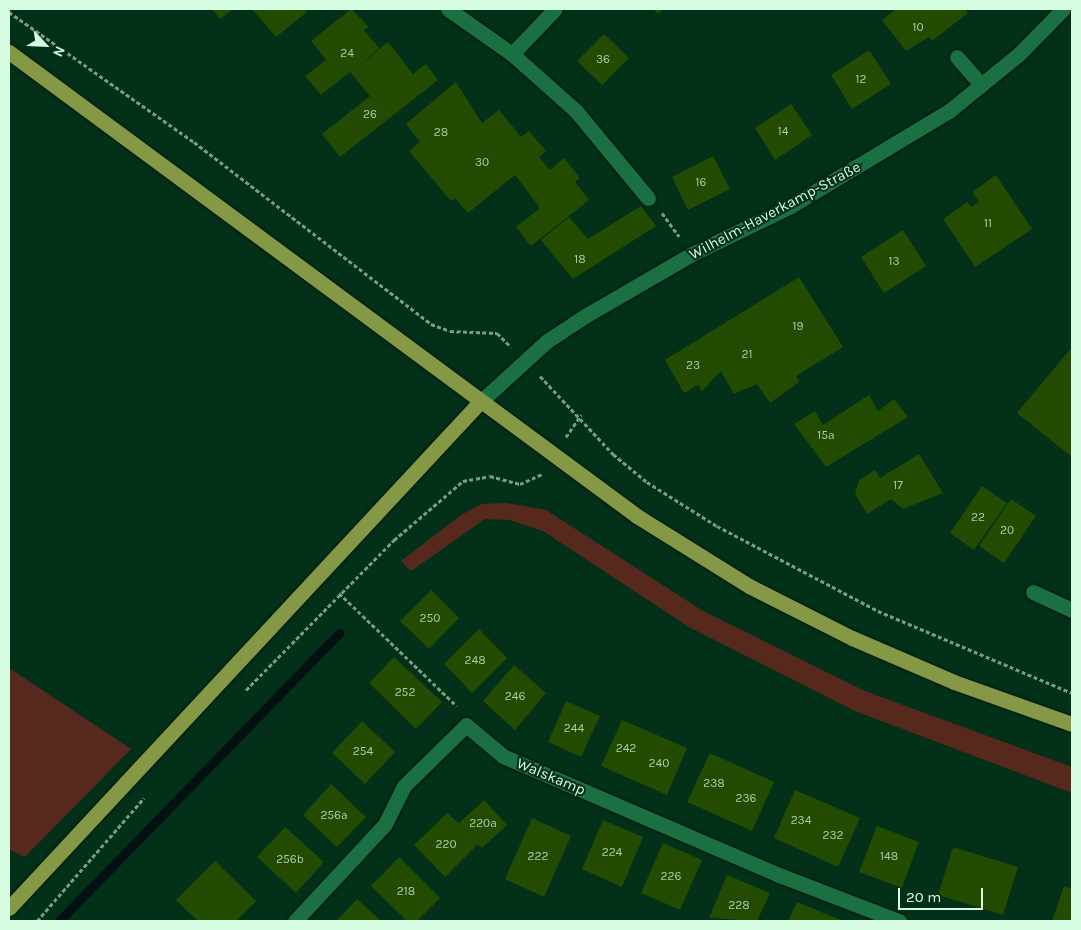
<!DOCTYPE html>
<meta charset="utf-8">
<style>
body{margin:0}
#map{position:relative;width:1081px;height:930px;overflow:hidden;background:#033019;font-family:Karla,sans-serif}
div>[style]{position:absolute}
.green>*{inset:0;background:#57291d}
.stream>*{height:9px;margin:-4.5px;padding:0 4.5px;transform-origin:4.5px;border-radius:4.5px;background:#041114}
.building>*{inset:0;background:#234b01}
.path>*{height:3px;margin-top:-1.5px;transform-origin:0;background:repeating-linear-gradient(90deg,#759e85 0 4px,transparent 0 6.5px)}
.roads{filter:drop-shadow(0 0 1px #001608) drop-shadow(0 0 1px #001608)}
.minor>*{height:15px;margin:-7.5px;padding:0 7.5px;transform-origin:7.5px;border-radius:7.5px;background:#1a7043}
.major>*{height:15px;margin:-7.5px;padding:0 7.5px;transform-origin:7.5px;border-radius:7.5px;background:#859845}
span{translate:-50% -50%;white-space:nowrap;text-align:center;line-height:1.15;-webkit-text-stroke:4px #033019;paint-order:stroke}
.number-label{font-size:12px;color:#a9d0aa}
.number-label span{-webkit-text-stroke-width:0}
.street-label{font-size:15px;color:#d6fde2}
.frame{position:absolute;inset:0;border:10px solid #d6fde2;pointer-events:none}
.north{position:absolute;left:20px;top:20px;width:50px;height:50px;-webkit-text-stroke:4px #033019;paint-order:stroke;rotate:115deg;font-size:14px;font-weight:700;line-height:20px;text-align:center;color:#d6fde2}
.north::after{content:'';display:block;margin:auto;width:18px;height:22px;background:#d6fde2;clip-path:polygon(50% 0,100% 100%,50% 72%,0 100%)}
.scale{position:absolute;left:898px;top:888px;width:85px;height:22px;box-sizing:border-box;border:2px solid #d6fde2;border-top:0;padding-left:6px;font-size:15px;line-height:18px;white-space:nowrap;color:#d6fde2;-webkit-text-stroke:4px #033019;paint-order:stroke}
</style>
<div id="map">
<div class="green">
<i style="clip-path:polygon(506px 503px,546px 510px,703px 611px,865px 691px,1072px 767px,1072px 793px,855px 711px,689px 627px,543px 531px,510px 520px,485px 519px,411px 571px,401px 561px,461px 515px,482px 504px)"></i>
<i style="clip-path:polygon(9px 668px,131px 749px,25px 857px,9px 849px)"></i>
</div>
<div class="stream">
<i style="left:59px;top:921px;width:402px;rotate:-45.8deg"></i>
</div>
<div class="building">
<i style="clip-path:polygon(212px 9px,233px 9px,220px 19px)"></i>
<i style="clip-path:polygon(252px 9px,305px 9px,307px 12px,276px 37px)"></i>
<i style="clip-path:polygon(351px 9px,369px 27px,364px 30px,379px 48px,360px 65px,388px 42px,413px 74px,426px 64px,438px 80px,340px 157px,322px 134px,370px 96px,350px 72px,321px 95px,305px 76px,326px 60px,311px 41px)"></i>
<i style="clip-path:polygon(653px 9px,663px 9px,658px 14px)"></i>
<i style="clip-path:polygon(896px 9px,965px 9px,968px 13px,932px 41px,929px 37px,906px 51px,882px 20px)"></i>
<i style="clip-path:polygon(604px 34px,629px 58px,602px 85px,577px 61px)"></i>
<i style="clip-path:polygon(869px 50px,891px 84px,852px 109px,831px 75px)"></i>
<i style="clip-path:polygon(456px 82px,482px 123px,499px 110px,521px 137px,529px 131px,546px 151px,539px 157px,550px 170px,564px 158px,580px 178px,575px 182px,589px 200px,531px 246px,516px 227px,540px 208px,515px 175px,468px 213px,455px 198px,451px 201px,409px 151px,420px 142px,406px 124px)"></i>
<i style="clip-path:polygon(791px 104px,812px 135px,775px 160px,755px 128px)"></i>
<i style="clip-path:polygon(713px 156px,730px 189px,688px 210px,672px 177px)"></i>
<i style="clip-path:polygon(996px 175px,1032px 229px,975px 267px,943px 219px,967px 202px,971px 207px,979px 202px,972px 192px)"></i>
<i style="clip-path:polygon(641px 206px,656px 226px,573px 279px,541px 240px,569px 217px,588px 239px)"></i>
<i style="clip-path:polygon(903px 230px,926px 266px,884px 293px,861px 257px)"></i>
<i style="clip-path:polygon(799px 277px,843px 347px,796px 376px,799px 382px,770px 403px,757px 384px,734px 394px,721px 371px,702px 391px,698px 385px,684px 393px,665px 360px)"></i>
<i style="clip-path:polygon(1072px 347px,1071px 408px,1072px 457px,1017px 413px)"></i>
<i style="clip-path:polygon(869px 395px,878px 411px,894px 399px,908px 417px,826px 467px,794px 424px,815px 411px,823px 425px)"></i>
<i style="clip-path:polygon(919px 454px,943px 493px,903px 509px,891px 499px,867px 514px,855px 494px,859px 480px,875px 470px,880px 478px)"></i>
<i style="clip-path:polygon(982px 486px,1007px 503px,974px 550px,950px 533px)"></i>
<i style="clip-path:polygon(1011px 499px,1036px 516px,1004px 563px,979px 546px)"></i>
<i style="clip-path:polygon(431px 590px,459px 618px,429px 649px,400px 621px)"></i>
<i style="clip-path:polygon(479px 629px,507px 658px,472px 693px,444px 664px)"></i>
<i style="clip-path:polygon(394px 657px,442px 702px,416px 729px,369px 683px)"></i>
<i style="clip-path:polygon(514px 665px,546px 693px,515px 730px,483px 701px)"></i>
<i style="clip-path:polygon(566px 701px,600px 716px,581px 757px,548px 742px)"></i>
<i style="clip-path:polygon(622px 720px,687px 748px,667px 795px,601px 766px)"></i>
<i style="clip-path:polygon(362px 721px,395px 752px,365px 784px,332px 753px)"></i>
<i style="clip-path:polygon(710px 753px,774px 782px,752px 831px,687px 802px)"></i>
<i style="clip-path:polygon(331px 784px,366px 817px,337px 847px,303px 815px)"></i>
<i style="clip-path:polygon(795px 790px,860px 818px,838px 867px,774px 838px)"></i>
<i style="clip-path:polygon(484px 800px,507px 825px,482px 848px,478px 844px,445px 877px,414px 845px,447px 813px,459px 823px)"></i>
<i style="clip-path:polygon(532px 818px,571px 836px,544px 897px,505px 879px)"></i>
<i style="clip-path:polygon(603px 820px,643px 837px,622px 887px,582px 869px)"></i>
<i style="clip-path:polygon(877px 826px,919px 842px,902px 888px,859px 872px)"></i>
<i style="clip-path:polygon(285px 827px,324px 862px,296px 893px,257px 857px)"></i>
<i style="clip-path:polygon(663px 843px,702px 860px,680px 910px,641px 893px)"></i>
<i style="clip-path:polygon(953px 847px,1018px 867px,1003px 915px,938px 895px)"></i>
<i style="clip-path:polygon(399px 857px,440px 898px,417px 921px,407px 921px,371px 886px)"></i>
<i style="clip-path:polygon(215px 861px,256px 901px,236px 921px,198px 921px,176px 900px)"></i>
<i style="clip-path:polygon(727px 875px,770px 893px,757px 921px,709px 918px)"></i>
<i style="clip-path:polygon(1064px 886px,1072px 889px,1072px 921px,1052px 921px)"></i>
<i style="clip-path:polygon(357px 899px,381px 921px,336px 921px)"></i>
<i style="clip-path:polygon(797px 902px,843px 921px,788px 921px)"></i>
</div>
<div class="path">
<i style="left:9px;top:12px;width:226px;rotate:35.1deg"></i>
<i style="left:194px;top:142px;width:299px;rotate:37.5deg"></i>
<i style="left:431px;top:324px;width:20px;rotate:20deg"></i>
<i style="left:450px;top:331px;width:47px;rotate:2.4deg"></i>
<i style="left:497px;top:333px;width:20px;rotate:45deg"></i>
<i style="left:662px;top:213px;width:29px;rotate:54deg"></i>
<i style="left:540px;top:376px;width:107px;rotate:46.9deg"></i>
<i style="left:613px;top:454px;width:44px;rotate:39.5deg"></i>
<i style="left:647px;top:482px;width:83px;rotate:32.2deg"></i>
<i style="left:717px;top:526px;width:182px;rotate:27.8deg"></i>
<i style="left:878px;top:611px;width:211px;rotate:22.9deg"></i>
<i style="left:566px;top:437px;width:27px;rotate:-56deg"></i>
<i style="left:339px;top:593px;width:163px;rotate:43.8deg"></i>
<i style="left:246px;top:690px;width:211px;rotate:-45.4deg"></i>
<i style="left:394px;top:540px;width:91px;rotate:-40.5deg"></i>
<i style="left:463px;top:481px;width:27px;rotate:-10deg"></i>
<i style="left:490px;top:476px;width:31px;rotate:15deg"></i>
<i style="left:520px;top:484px;width:24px;rotate:-24deg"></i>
<i style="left:37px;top:921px;width:163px;rotate:-49deg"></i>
</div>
<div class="roads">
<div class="minor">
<i style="left:448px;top:9px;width:78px;rotate:35.1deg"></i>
<i style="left:512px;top:54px;width:86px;rotate:41.7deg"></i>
<i style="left:576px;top:111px;width:113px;rotate:50.4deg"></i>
<i style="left:512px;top:54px;width:62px;rotate:-46.3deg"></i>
<i style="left:957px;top:57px;width:37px;rotate:49deg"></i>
<i style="left:479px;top:403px;width:92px;rotate:-42.4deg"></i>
<i style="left:547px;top:341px;width:45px;rotate:-33.3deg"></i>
<i style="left:585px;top:316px;width:124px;rotate:-30.1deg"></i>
<i style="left:692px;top:254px;width:108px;rotate:-25.9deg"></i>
<i style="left:789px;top:207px;width:187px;rotate:-31deg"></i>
<i style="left:949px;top:111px;width:90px;rotate:-39.2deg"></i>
<i style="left:1019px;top:54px;width:63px;rotate:-45.6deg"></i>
<i style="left:1033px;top:592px;width:43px;rotate:24.8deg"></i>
<i style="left:295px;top:921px;width:132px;rotate:-47.1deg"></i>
<i style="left:385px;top:824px;width:42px;rotate:-63.4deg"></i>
<i style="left:404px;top:786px;width:87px;rotate:-44.5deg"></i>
<i style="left:466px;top:725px;width:48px;rotate:40deg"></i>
<i style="left:503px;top:756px;width:301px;rotate:23.3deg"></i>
<i style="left:779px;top:875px;width:129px;rotate:21deg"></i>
</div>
<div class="major">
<i style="left:9px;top:52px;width:781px;rotate:36.46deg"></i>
<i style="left:637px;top:516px;width:132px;rotate:32deg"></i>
<i style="left:749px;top:586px;width:115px;rotate:26.8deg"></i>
<i style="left:852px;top:638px;width:111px;rotate:23.3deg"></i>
<i style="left:954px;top:682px;width:125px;rotate:19.6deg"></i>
<i style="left:9px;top:908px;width:690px;rotate:-47.06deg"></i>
</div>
</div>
<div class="number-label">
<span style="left:918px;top:28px">10</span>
<span style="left:347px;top:54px">24</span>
<span style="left:603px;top:60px">36</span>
<span style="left:861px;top:80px">12</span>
<span style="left:370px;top:115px">26</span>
<span style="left:783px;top:132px">14</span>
<span style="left:441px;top:133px">28</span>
<span style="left:482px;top:163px">30</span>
<span style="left:701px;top:183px">16</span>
<span style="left:988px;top:224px">11</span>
<span style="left:580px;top:260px">18</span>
<span style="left:894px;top:262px">13</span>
<span style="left:798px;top:327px">19</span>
<span style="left:747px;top:355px">21</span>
<span style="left:693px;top:366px">23</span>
<span style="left:826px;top:436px">15a</span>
<span style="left:898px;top:486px">17</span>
<span style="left:978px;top:518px">22</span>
<span style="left:1007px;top:531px">20</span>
<span style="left:430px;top:619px">250</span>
<span style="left:475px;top:661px">248</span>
<span style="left:405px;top:693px">252</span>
<span style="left:515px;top:697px">246</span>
<span style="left:574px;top:729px">244</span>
<span style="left:626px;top:749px">242</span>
<span style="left:363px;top:752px">254</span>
<span style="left:659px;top:764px">240</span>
<span style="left:714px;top:784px">238</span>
<span style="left:746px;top:799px">236</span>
<span style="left:334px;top:816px">256a</span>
<span style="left:801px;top:821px">234</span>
<span style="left:483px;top:824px">220a</span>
<span style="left:833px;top:836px">232</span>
<span style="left:446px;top:845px">220</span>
<span style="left:612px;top:853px">224</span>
<span style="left:538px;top:857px">222</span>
<span style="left:889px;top:857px">148</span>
<span style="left:290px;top:860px">256b</span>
<span style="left:671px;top:877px">226</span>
<span style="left:406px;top:892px">218</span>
<span style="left:739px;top:906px">228</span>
</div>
<div class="street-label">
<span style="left:775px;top:211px;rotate:-28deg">Wilhelm-Haverkamp-Straße</span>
<span style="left:551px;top:777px;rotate:23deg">Walskamp</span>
</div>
<div class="frame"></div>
<div class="north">N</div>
<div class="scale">20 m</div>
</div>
